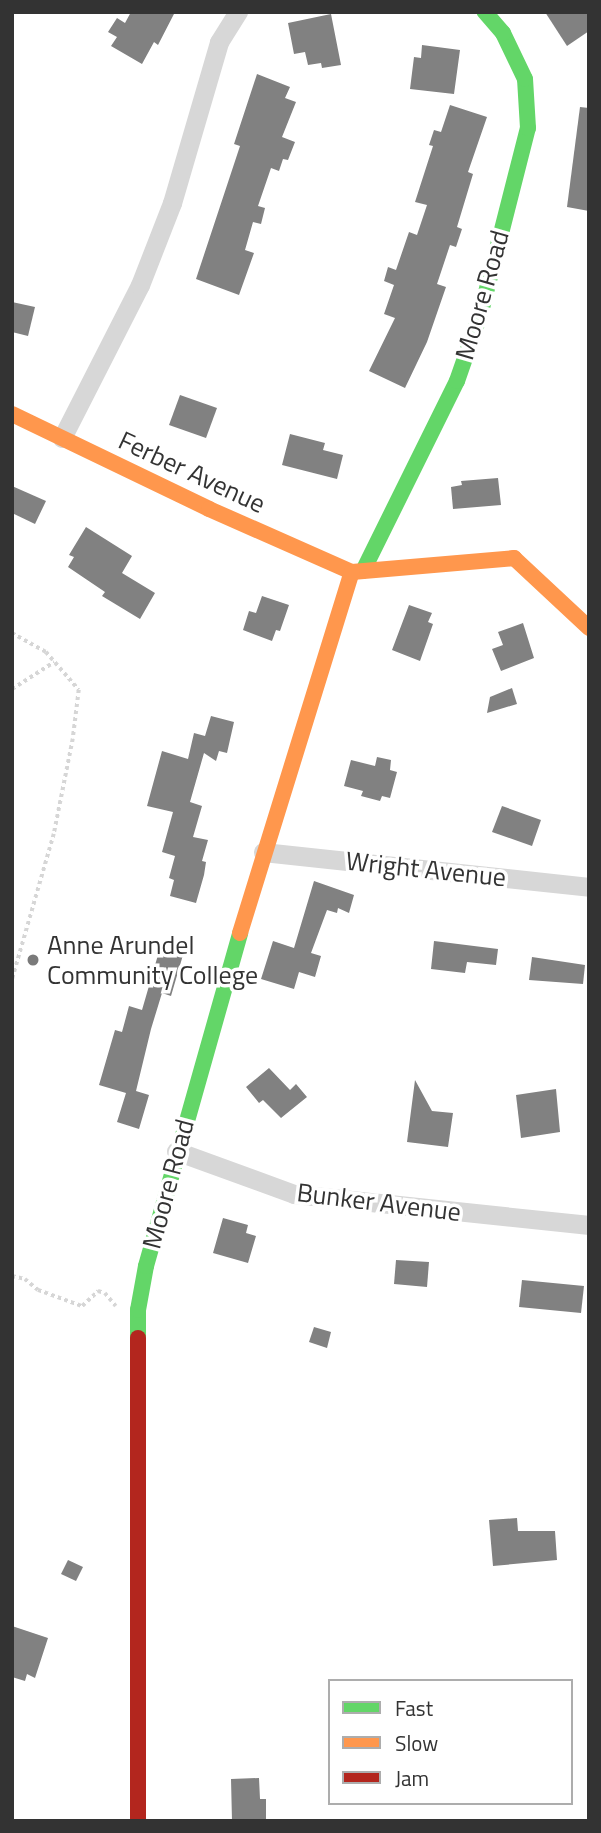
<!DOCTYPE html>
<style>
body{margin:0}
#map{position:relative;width:601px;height:1833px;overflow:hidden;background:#fff;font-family:"Titillium Web",sans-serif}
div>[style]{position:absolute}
.building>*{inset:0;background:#818181}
.path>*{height:3.5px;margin-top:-1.75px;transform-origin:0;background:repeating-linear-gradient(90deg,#d6d6d6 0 3.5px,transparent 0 7px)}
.street>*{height:19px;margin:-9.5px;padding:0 9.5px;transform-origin:9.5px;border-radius:9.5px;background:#d7d7d7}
.fast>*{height:16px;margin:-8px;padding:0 8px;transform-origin:8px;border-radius:8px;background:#63d668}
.slow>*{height:16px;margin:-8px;padding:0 8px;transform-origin:8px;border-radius:8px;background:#ff974d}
.jam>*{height:16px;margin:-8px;padding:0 8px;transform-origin:8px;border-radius:8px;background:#b3261e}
.dots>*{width:19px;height:19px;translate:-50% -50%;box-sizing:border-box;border:4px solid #fff;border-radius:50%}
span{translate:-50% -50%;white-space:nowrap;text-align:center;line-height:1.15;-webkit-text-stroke:7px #fff;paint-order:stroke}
.street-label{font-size:26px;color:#333}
.poi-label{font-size:26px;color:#333}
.left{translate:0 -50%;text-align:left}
.frame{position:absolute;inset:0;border:14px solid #333;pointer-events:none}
.legend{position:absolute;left:328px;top:1679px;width:245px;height:126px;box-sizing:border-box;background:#fff;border:2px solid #adadad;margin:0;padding:9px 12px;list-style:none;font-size:21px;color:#333}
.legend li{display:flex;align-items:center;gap:14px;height:35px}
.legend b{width:35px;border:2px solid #adadad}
</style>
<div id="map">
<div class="building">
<i style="clip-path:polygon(131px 12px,175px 12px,158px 45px,154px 42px,142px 64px,111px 46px,117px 37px,108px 32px,117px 18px,125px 23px)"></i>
<i style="clip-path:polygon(545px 12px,589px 12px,589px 31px,567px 46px)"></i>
<i style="clip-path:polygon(331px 14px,341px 65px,322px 68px,321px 63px,308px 65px,305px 52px,294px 54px,288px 23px)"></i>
<i style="clip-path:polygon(422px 45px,460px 50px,454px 94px,410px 89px,414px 57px,421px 58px)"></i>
<i style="clip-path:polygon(257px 74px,290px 87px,285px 98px,296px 102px,282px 137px,295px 142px,288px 160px,283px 159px,279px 171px,271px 168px,258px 206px,265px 208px,261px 224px,253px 222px,245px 250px,254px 253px,239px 295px,196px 279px,240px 146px,234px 144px)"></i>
<i style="clip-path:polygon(450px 105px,487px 117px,468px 172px,473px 174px,457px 227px,462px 229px,456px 247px,450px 245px,437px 284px,446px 287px,427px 342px,405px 388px,369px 371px,395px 318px,384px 314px,394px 285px,384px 281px,388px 267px,396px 270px,409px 232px,417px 235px,427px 205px,415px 202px,433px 146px,429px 145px,434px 130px,441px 132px)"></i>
<i style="clip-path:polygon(580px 107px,589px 108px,589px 211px,567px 207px)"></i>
<i style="clip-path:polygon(12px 302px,35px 307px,28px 336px,12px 332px)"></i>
<i style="clip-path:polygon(180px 395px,217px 408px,206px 438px,169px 425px)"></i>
<i style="clip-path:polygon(290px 434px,325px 443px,323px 450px,343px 455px,337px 479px,282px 465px)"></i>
<i style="clip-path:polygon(498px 478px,501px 505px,453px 509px,451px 487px,462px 485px,461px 481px)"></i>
<i style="clip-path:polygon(12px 486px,46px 501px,35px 524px,12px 513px)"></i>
<i style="clip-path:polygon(86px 527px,132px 556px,122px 573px,155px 593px,140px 619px,102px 596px,105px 592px,68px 567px,74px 557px,69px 555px)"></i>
<i style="clip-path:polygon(262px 596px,289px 605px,280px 631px,276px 630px,272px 641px,243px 630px,249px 611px,256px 613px)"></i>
<i style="clip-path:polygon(409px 605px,432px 613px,428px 622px,433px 624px,420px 661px,392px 650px)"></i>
<i style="clip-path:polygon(523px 623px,534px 658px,501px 671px,492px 649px,503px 645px,498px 632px)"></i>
<i style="clip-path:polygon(512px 688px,517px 704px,487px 713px,490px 697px)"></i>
<i style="clip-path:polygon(211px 716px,234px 722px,227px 753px,219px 751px,216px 761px,204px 753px,190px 802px,202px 806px,193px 837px,208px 840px,202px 861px,206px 862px,204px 875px,196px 903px,170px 896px,174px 880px,169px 878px,175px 856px,162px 852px,173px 812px,147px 806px,162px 751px,188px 759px,194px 733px,205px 736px)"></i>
<i style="clip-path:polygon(377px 757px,391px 760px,390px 770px,397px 772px,390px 798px,382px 796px,380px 801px,361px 796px,363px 791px,344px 786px,351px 760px,375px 766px)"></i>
<i style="clip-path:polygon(502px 806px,541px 820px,532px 846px,492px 832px)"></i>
<i style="clip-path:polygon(314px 881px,354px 895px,349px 913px,338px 908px,337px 913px,327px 910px,311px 953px,321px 956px,315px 977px,299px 972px,294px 989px,261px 979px,273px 941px,294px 948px)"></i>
<i style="clip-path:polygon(434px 941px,498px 949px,496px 965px,467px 962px,465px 973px,431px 969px)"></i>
<i style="clip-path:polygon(160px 948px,183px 955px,171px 996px,162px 993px,151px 1029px,136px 1091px,149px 1095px,139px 1129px,117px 1122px,126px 1093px,99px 1085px,115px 1030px,122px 1032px,129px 1006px,142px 1010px)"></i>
<i style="clip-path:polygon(532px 957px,585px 965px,583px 984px,529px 980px)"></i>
<i style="clip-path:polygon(269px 1068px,290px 1090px,296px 1084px,307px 1097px,281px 1118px,263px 1100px,259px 1103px,246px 1087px)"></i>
<i style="clip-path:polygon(415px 1080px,432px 1111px,453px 1113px,448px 1147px,407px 1142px)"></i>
<i style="clip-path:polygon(556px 1089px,560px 1132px,521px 1138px,516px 1095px)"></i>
<i style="clip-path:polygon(223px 1218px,248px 1225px,246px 1233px,256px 1236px,248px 1263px,213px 1253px)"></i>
<i style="clip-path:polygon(396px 1260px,429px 1262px,427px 1287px,394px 1284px)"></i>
<i style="clip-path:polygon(522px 1280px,584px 1286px,581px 1313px,519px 1307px)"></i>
<i style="clip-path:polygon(314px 1327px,331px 1332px,327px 1348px,309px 1342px)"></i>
<i style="clip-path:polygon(517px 1518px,518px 1531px,555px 1531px,557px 1560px,493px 1566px,489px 1520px)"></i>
<i style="clip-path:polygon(68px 1560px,83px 1567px,76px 1581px,61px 1574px)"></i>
<i style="clip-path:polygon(12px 1626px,48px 1638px,35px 1678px,27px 1674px,25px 1681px,12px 1677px)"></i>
<i style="clip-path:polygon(259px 1778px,260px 1799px,266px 1799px,266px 1821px,232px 1821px,231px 1779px)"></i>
</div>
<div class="path">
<i style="left:12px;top:633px;width:39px;rotate:29deg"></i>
<i style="left:46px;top:652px;width:50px;rotate:49deg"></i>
<i style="left:79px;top:690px;width:49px;rotate:97deg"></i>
<i style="left:73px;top:739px;width:97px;rotate:101.3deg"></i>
<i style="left:54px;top:834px;width:152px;rotate:106deg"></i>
<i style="left:12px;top:689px;width:50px;rotate:-32.7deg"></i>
<i style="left:12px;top:1276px;width:13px;rotate:13deg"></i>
<i style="left:25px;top:1279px;width:17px;rotate:40deg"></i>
<i style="left:38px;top:1290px;width:47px;rotate:20deg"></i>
<i style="left:82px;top:1306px;width:22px;rotate:-43deg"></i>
<i style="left:98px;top:1291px;width:7px;rotate:16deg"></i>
<i style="left:105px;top:1293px;width:17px;rotate:50deg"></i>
</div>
<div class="street">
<i style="left:62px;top:438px;width:172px;rotate:-63deg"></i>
<i style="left:140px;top:285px;width:88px;rotate:-68.7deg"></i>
<i style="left:172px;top:203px;width:168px;rotate:-73.7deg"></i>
<i style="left:219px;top:42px;width:36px;rotate:-58deg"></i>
<i style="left:263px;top:852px;width:328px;rotate:6.1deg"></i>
<i style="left:176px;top:1151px;width:126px;rotate:20deg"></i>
<i style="left:294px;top:1194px;width:297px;rotate:6deg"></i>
</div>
<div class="fast">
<i style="left:363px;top:571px;width:212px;rotate:-63.7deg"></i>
<i style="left:457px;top:381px;width:73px;rotate:-70.8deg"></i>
<i style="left:481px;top:312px;width:190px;rotate:-75.7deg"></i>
<i style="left:528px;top:128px;width:49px;rotate:-93.5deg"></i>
<i style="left:525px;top:79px;width:51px;rotate:-115.6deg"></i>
<i style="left:503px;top:33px;width:28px;rotate:-131deg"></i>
<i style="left:138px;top:1338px;width:28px;rotate:-90deg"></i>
<i style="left:138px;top:1310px;width:45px;rotate:-79.7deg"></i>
<i style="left:146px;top:1266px;width:346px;rotate:-74.2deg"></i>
</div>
<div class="slow">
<i style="left:12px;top:414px;width:219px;rotate:25.7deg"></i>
<i style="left:209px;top:509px;width:156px;rotate:23.8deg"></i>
<i style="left:352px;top:572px;width:163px;rotate:-4.9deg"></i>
<i style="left:514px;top:558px;width:103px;rotate:43deg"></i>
<i style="left:240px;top:933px;width:378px;rotate:-72.8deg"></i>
</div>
<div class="jam">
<i style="left:138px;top:1338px;width:483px;rotate:90deg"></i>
</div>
<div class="dots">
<i style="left:33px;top:960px;background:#7a7a7a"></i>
</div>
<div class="street-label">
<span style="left:482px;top:295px;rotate:-74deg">Moore Road</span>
<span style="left:192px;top:472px;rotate:25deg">Ferber Avenue</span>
<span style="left:426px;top:869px;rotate:6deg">Wright Avenue</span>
<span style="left:168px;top:1184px;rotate:-75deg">Moore Road</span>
<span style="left:379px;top:1202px;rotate:7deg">Bunker Avenue</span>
</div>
<div class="poi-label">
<span class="left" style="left:47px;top:960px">Anne Arundel<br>Community College</span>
</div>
<div class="frame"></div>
<ul class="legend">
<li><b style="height:9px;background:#63d668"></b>Fast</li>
<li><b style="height:9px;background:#ff974d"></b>Slow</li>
<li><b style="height:9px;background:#b3261e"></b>Jam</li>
</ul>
</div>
